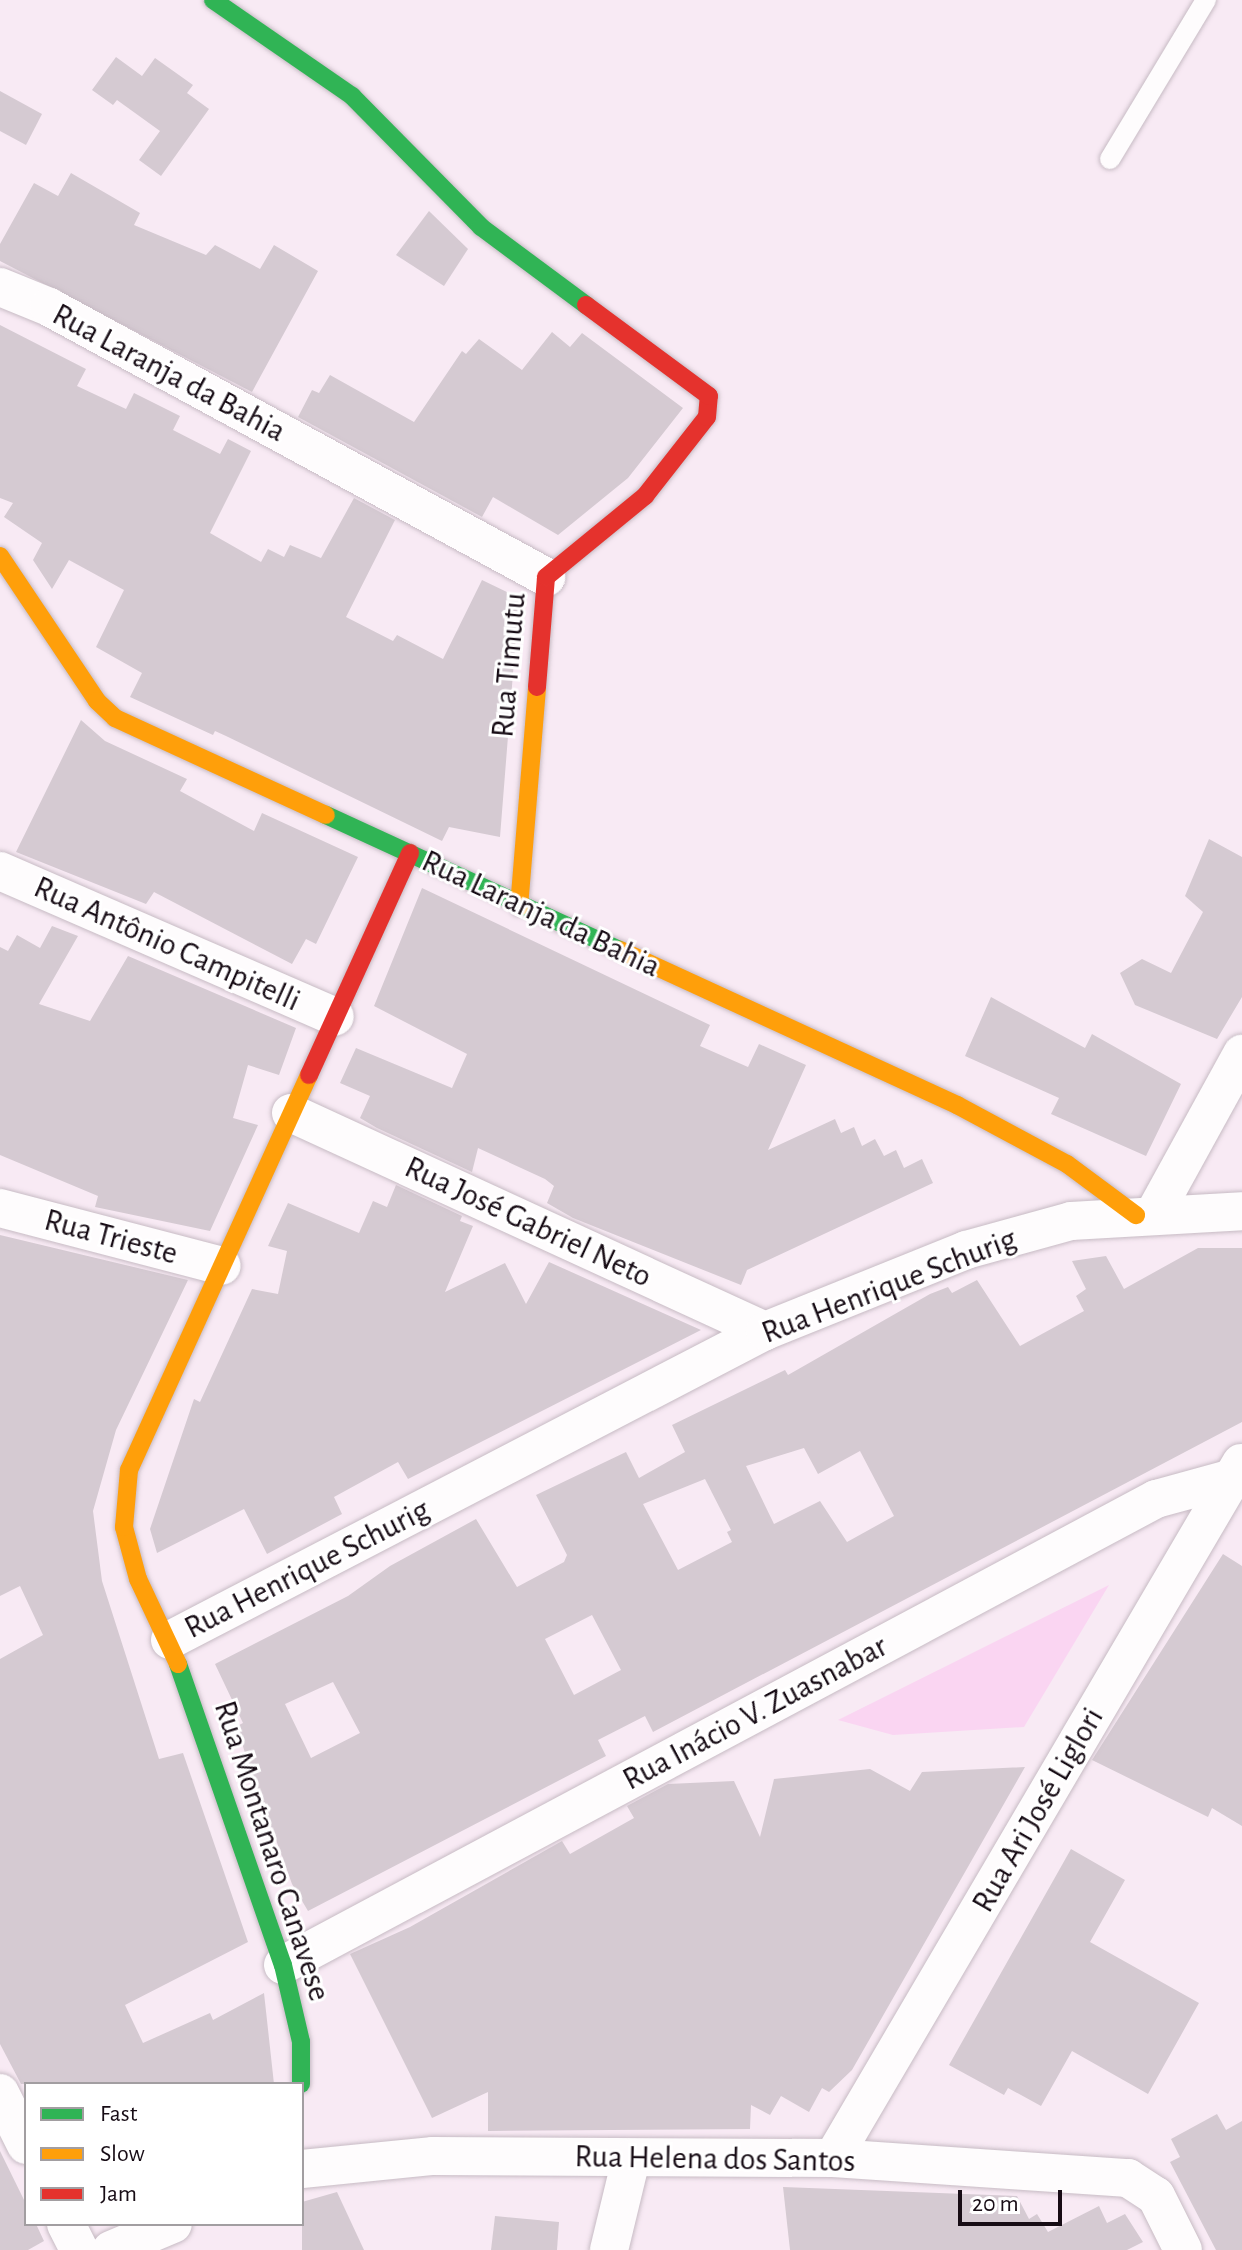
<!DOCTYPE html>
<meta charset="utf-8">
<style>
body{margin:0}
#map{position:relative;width:1242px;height:2250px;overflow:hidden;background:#f8eaf4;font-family:"Alegreya Sans",sans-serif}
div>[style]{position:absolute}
.green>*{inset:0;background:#fad5f2}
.building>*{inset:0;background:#d5cad2}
.roads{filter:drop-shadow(0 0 2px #c7bbc4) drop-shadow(0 0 2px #c7bbc4)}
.lane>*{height:20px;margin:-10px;padding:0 10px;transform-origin:10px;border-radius:10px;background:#fefcfd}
.street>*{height:38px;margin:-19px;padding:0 19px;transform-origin:19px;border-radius:19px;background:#fefcfd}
.fast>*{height:18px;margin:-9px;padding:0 9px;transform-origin:9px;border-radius:9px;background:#30b455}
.slow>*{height:18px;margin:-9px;padding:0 9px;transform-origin:9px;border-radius:9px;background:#ff9f0a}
.jam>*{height:18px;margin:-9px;padding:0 9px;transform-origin:9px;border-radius:9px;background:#e5322d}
span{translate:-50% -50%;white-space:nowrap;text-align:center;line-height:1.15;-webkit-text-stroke:6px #fff;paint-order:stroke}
.street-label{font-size:32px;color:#170c15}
.legend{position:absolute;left:24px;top:2082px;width:280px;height:144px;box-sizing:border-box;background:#fff;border:2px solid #a29ea1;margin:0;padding:10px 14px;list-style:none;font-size:24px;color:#170c15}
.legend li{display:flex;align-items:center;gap:16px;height:40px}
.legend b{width:40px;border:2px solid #a29ea1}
.scale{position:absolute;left:958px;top:2190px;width:104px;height:36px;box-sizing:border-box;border:4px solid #170c15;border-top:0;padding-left:10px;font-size:24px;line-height:28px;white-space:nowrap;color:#170c15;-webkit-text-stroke:6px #fff;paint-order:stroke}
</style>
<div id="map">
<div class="green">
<i style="clip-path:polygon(1109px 1585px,1024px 1727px,893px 1735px,838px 1720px)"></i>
</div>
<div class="building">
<i style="clip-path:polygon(116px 57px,142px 76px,155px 58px,193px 85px,187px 93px,209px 109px,161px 176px,139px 160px,160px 131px,117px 100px,113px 105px,92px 90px)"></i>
<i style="clip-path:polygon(0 91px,42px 114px,26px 145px,0 131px)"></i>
<i style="clip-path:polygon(71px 173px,140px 213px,134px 225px,206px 255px,215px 245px,260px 269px,274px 245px,318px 271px,252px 392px,0 261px,0 244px,34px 183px,58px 196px)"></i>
<i style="clip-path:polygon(429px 211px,468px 249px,444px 286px,396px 255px)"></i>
<i style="clip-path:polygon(0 325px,86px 369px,77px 386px,126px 409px,134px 393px,180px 416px,173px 430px,220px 454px,228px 439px,251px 451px,210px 533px,261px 562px,268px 549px,284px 557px,290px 545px,321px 558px,354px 498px,395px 520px,346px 617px,393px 641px,397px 635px,443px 659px,482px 580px,519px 598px,500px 837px,449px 827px,442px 841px,226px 736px,215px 731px,213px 735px,130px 697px,142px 673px,96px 647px,124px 590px,69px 560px,52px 589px,33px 560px,42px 543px,4px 517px,13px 503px,0 498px)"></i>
<i style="clip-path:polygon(552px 332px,570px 347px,582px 333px,683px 408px,628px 478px,558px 535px,493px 497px,482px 517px,298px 417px,312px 390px,319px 393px,330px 375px,414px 422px,462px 351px,466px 354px,479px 339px,522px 370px)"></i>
<i style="clip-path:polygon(81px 720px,105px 741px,187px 779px,180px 791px,254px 831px,262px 813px,358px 857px,316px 944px,306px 939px,292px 964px,154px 892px,146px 904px,16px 852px)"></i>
<i style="clip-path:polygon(1209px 839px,1242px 857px,1242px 997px,1217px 1039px,1135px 1005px,1120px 973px,1142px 959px,1171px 973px,1203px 912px,1185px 896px)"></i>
<i style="clip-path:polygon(422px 888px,710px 1025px,700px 1046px,748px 1067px,759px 1044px,806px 1065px,768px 1150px,835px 1119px,841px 1133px,854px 1127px,862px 1146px,875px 1139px,884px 1156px,896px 1150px,904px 1168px,922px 1159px,933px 1183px,747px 1270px,741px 1285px,573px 1218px,547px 1203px,554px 1186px,545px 1179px,478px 1148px,472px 1172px,377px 1128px,360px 1118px,370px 1096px,340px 1083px,356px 1048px,452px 1088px,467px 1054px,374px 1006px)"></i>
<i style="clip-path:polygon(52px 926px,78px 936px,39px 1004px,90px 1021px,128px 956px,296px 1028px,279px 1075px,248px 1065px,233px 1118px,258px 1125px,210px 1231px,95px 1207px,98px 1196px,0 1155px,0 947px,8px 951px,17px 935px,40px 948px)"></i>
<i style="clip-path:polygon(991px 997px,1085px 1048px,1092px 1034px,1181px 1084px,1146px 1156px,1051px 1114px,1059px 1098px,965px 1056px)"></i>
<i style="clip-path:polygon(396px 1185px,462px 1216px,460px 1221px,473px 1226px,445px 1292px,505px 1263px,526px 1304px,549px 1262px,701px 1330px,408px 1479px,398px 1462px,334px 1497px,342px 1514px,267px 1554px,244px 1509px,157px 1553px,150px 1529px,194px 1399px,200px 1402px,252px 1289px,278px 1294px,287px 1251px,268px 1246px,288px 1203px,359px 1233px,373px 1201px,387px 1207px)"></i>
<i style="clip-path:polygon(0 1235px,188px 1280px,116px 1430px,93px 1511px,102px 1581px,159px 1759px,183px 1753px,248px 1942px,125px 2005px,143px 2043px,210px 2013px,213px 2020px,264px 1993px,274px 2084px,21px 2084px,0 2044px,0 1659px,43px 1635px,20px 1586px,0 1596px)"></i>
<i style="clip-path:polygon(evenodd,1198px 1248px,1242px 1248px,1242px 1422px,653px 1732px,645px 1716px,598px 1740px,606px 1756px,308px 1911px,292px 1884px,247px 1760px,237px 1726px,243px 1723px,215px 1664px,348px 1596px,390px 1566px,476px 1519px,517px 1587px,564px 1562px,567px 1555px,536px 1495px,626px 1452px,639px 1478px,685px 1452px,672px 1425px,785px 1370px,788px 1375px,930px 1294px,948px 1287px,952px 1293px,977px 1280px,1020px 1346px,1084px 1311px,1076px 1296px,1086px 1289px,1072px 1261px,1106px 1256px,1124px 1289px,1198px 1248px,804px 1448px,818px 1474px,860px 1451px,894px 1516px,847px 1542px,820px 1501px,774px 1524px,746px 1466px,804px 1448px,1198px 1248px,705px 1479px,731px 1530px,727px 1532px,732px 1542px,678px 1570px,643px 1504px,705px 1479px,1198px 1248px,592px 1615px,621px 1670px,574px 1695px,545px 1639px,592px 1615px,1198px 1248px,333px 1682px,360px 1733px,311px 1758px,285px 1704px,333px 1682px)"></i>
<i style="clip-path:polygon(1223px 1554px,1242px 1566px,1242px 1826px,1212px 1808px,1208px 1817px,1092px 1760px)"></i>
<i style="clip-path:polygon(1025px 1767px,852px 2070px,829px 2092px,822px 2088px,809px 2112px,781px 2096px,770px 2115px,751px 2105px,750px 2129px,488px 2131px,488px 2092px,432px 2118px,350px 1954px,410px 1927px,562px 1841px,570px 1854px,634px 1818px,627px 1806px,668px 1784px,734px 1781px,760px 1837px,774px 1779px,870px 1769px,910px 1791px,922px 1772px)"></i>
<i style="clip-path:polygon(1071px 1849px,1125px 1880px,1090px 1942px,1199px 2003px,1148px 2094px,1072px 2051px,1041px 2106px,1008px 2088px,1004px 2095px,949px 2065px)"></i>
<i style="clip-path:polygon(1217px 2114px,1226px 2130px,1242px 2121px,1242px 2250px,1216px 2250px,1170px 2162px,1180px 2157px,1171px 2139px)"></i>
<i style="clip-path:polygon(0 2151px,26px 2204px,26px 2224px,36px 2224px,44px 2241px,28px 2250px,0 2250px)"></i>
<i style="clip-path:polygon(783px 2187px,1017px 2196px,1029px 2219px,1037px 2214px,1048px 2232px,1099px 2206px,1107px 2223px,1125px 2214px,1143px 2242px,1127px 2250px,790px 2250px)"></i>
<i style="clip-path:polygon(337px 2192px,364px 2250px,302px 2250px,302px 2202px)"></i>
<i style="clip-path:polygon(495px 2216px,559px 2222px,557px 2250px,491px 2250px)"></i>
</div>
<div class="roads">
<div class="lane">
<i style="left:1110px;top:159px;width:186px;rotate:-58.9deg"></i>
</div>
<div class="street">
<i style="left:0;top:287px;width:53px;rotate:22.2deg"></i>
<i style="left:49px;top:307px;width:566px;rotate:28.51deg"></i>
<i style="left:0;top:871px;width:365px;rotate:23.5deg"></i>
<i style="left:291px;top:1113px;width:522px;rotate:24.7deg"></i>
<i style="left:0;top:1208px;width:229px;rotate:14.6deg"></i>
<i style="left:1154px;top:1214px;width:183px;rotate:-61.2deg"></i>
<i style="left:170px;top:1640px;width:670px;rotate:-27.44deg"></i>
<i style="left:765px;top:1331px;width:217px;rotate:-21.9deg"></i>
<i style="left:966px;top:1250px;width:109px;rotate:-15.4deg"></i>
<i style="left:1071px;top:1221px;width:171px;rotate:-3.3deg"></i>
<i style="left:283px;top:1965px;width:990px;rotate:-28.09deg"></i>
<i style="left:1156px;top:1499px;width:80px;rotate:-15.3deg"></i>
<i style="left:0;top:2093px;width:58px;rotate:63.4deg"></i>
<i style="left:833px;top:2158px;width:806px;rotate:-59.58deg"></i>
<i style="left:302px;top:2169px;width:132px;rotate:-5.7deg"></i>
<i style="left:433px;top:2156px;width:400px;rotate:0.3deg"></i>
<i style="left:833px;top:2158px;width:296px;rotate:3.9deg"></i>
<i style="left:1128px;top:2178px;width:33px;rotate:33deg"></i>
<i style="left:1156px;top:2196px;width:60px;rotate:63.4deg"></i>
<i style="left:66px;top:2224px;width:29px;rotate:63deg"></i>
<i style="left:111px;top:2250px;width:67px;rotate:-22.8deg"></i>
<i style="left:609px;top:2250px;width:94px;rotate:-76.4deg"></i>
</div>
<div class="fast">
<i style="left:213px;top:0;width:169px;rotate:34.6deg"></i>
<i style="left:352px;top:96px;width:184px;rotate:45.4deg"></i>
<i style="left:481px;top:227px;width:131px;rotate:36.6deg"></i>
<i style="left:326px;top:815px;width:324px;rotate:24.7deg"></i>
<i style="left:178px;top:1664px;width:319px;rotate:70.8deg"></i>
<i style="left:283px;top:1965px;width:79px;rotate:76.8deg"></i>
<i style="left:301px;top:2042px;width:42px;rotate:90deg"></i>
</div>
<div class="slow">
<i style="left:0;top:556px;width:174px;rotate:56.2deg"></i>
<i style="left:97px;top:701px;width:25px;rotate:43deg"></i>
<i style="left:115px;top:718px;width:232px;rotate:24.7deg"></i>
<i style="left:519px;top:907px;width:221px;rotate:-85.3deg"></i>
<i style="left:620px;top:950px;width:371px;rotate:24.7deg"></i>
<i style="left:957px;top:1105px;width:125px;rotate:28.2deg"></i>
<i style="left:1067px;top:1164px;width:86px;rotate:36.5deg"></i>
<i style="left:178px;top:1664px;width:94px;rotate:-115.2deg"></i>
<i style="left:138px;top:1579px;width:54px;rotate:-105.1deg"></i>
<i style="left:124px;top:1527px;width:57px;rotate:-85deg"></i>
<i style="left:129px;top:1470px;width:434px;rotate:-65.5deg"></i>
</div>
<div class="jam">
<i style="left:537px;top:687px;width:110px;rotate:-85.3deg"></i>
<i style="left:546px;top:577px;width:128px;rotate:-39.3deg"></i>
<i style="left:645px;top:496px;width:100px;rotate:-51.9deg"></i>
<i style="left:707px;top:417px;width:21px;rotate:-85deg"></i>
<i style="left:709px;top:396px;width:153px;rotate:-143.5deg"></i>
<i style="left:309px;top:1075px;width:244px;rotate:-65.5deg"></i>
</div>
</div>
<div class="street-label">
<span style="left:169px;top:373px;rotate:28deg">Rua Laranja da Bahia</span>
<span style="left:509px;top:665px;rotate:-85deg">Rua Timutu</span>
<span style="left:541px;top:914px;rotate:25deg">Rua Laranja da Bahia</span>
<span style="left:167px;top:944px;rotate:24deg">Rua Antônio Campitelli</span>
<span style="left:528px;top:1222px;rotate:25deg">Rua José Gabriel Neto</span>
<span style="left:111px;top:1237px;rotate:15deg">Rua Trieste</span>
<span style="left:889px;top:1286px;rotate:-21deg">Rua Henrique Schurig</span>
<span style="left:307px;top:1569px;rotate:-27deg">Rua Henrique Schurig</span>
<span style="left:755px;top:1713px;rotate:-28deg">Rua Inácio V. Zuasnabar</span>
<span style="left:1038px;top:1810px;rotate:-60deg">Rua Ari José Liglori</span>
<span style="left:272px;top:1851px;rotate:72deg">Rua Montanaro Canavese</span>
<span style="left:715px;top:2159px;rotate:1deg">Rua Helena dos Santos</span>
</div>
<ul class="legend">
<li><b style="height:10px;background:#30b455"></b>Fast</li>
<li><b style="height:10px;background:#ff9f0a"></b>Slow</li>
<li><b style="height:10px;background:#e5322d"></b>Jam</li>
</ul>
<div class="scale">20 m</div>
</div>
